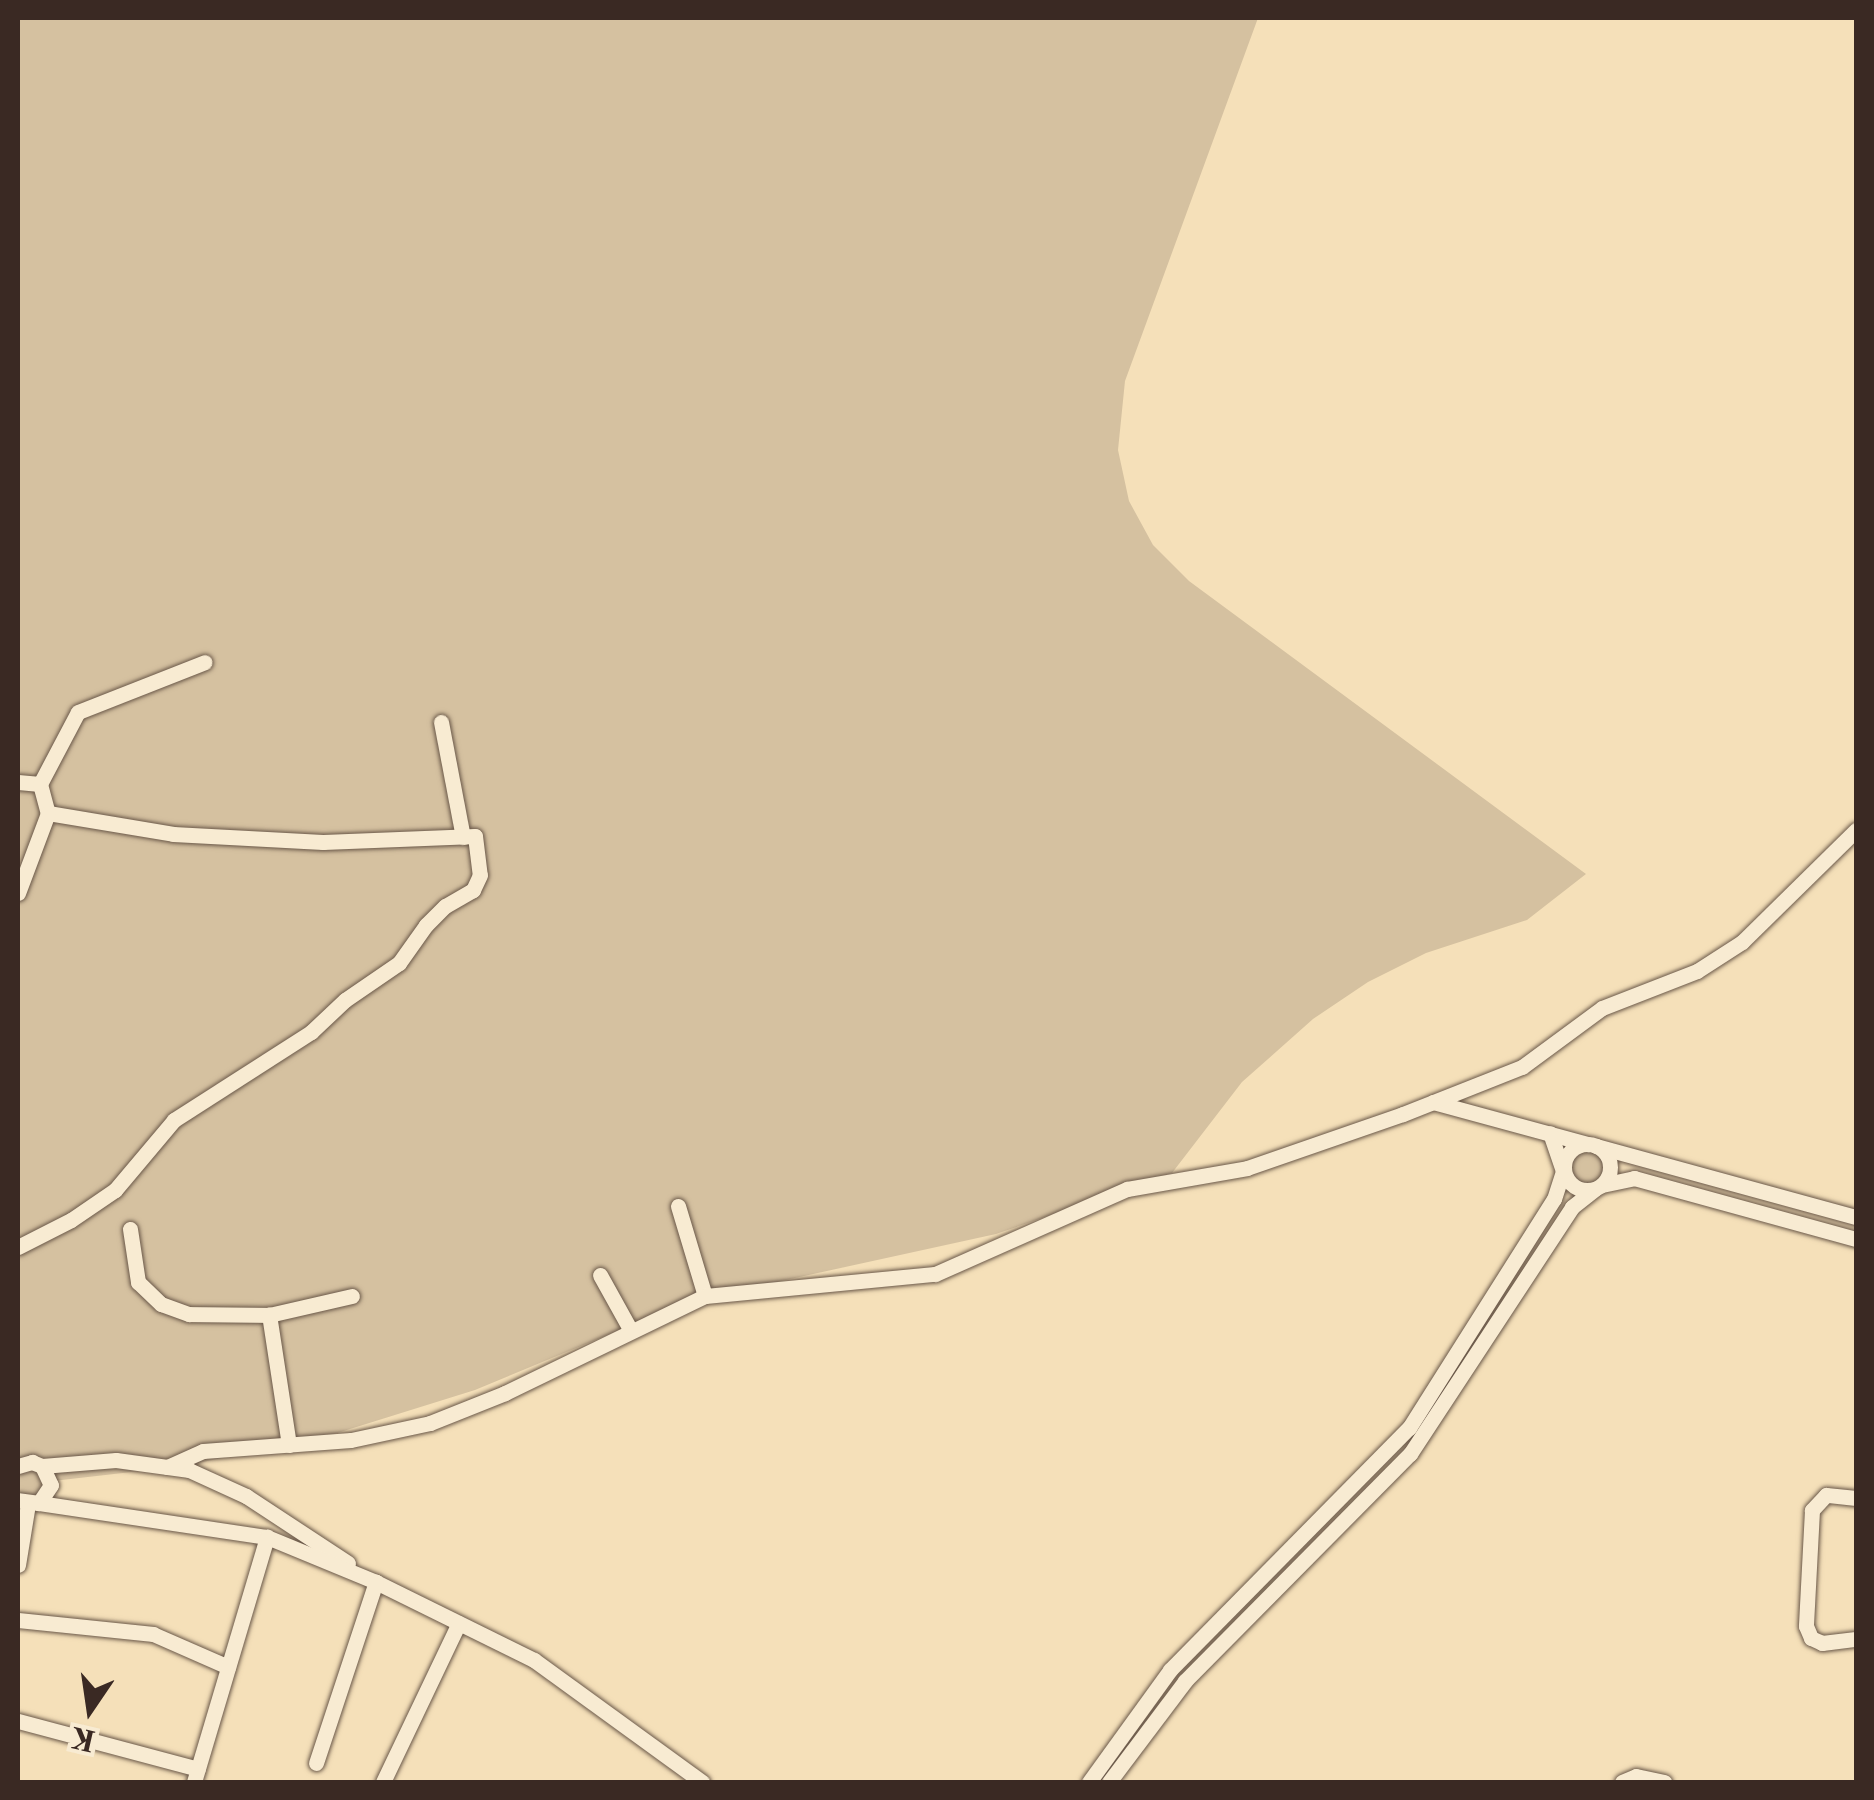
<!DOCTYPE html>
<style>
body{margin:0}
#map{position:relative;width:1874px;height:1800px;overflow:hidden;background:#f5e0b9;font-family:"Libre Caslon Text",serif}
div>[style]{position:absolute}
.green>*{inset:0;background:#d5c1a0}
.round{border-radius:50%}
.roads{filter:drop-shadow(0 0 2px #695748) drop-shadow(0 0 2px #695748)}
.minor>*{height:15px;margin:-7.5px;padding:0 7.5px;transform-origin:7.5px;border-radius:7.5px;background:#f8ebd2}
.minor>.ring{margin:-7.5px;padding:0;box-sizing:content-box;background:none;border:15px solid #f8ebd2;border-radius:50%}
span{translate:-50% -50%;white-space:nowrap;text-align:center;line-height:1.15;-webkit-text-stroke:9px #f8ebd2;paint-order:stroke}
.frame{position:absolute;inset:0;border:20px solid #3a2923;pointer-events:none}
.north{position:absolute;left:40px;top:1660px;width:100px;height:100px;-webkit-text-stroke:8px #f8ebd2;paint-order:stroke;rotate:193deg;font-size:28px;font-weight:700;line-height:40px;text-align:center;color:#3a2923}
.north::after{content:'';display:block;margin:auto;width:35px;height:45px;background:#3a2923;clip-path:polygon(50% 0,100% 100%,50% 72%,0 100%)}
</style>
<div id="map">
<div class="green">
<i style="clip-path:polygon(18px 18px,1258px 18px,1125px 381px,1118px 450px,1129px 501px,1153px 545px,1189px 581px,1586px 874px,1527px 920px,1426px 953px,1368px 982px,1313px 1019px,1242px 1082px,1172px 1173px,996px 1234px,763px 1285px,646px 1319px,475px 1390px,334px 1434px,184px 1466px,44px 1482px,36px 1496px,22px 1495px,18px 1489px)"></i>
<i class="round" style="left:1567px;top:1149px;width:38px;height:38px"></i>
</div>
<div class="roads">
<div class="minor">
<i style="left:441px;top:722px;width:117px;rotate:79.2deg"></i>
<i style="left:18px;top:782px;width:22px;rotate:5deg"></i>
<i style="left:40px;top:784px;width:30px;rotate:75deg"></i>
<i style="left:48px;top:813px;width:127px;rotate:9.5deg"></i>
<i style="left:173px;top:834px;width:150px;rotate:3.1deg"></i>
<i style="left:323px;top:842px;width:152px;rotate:-2.3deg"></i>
<i style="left:475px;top:836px;width:39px;rotate:83deg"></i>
<i style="left:480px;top:875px;width:17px;rotate:115deg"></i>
<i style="left:473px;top:890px;width:32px;rotate:150deg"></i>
<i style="left:445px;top:906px;width:27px;rotate:135deg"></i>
<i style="left:426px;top:925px;width:47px;rotate:125.4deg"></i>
<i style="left:399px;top:963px;width:65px;rotate:145.6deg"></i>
<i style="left:345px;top:1000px;width:47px;rotate:136.7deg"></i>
<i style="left:311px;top:1032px;width:163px;rotate:147.3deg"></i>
<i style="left:174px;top:1120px;width:92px;rotate:130.1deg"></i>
<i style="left:115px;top:1190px;width:53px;rotate:145.7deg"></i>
<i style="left:71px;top:1220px;width:59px;rotate:153deg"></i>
<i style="left:40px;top:784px;width:81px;rotate:-62.2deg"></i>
<i style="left:78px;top:712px;width:136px;rotate:-21.5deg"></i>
<i style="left:18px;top:893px;width:85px;rotate:-69.4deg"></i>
<i style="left:1433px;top:1102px;width:161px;rotate:15.2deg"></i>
<i class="ring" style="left:1564px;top:1144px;width:31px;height:31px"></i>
<i style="left:1596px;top:1146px;width:270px;rotate:15.3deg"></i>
<i style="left:1602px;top:1185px;width:33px;rotate:-12deg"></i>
<i style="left:1634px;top:1178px;width:230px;rotate:15.4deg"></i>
<i style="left:678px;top:1206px;width:94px;rotate:73.3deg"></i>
<i style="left:130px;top:1229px;width:54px;rotate:81.4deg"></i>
<i style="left:138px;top:1282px;width:32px;rotate:44deg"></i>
<i style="left:161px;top:1304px;width:30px;rotate:20deg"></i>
<i style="left:189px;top:1314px;width:80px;rotate:0.7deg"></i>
<i style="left:600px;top:1275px;width:64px;rotate:61deg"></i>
<i style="left:289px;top:1445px;width:132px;rotate:-98.7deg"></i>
<i style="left:269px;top:1315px;width:85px;rotate:-12.9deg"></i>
<i style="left:18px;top:1466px;width:15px;rotate:-16deg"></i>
<i style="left:32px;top:1462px;width:11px;rotate:22deg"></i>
<i style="left:42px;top:1466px;width:21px;rotate:65deg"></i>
<i style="left:51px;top:1485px;width:22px;rotate:124deg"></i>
<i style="left:39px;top:1503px;width:21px;rotate:-172deg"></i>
<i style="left:42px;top:1466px;width:74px;rotate:-4.6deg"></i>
<i style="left:116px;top:1460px;width:74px;rotate:7.8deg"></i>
<i style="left:189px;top:1470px;width:63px;rotate:24.5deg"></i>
<i style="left:246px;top:1496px;width:122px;rotate:33.3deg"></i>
<i style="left:167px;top:1467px;width:39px;rotate:-24deg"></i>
<i style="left:203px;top:1451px;width:148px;rotate:-4.3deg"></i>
<i style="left:351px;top:1440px;width:81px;rotate:-12.1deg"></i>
<i style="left:430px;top:1423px;width:81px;rotate:-21.8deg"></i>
<i style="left:505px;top:1393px;width:222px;rotate:-25.9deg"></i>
<i style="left:705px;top:1296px;width:231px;rotate:-5.5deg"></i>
<i style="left:935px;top:1274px;width:210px;rotate:-23.9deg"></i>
<i style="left:1127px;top:1189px;width:122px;rotate:-9.9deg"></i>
<i style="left:1247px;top:1168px;width:165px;rotate:-19.1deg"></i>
<i style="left:1403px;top:1114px;width:128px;rotate:-21.6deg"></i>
<i style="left:1522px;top:1067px;width:99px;rotate:-36.4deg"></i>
<i style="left:1602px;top:1008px;width:102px;rotate:-21.3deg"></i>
<i style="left:1697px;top:971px;width:54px;rotate:-32.8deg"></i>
<i style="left:1742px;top:942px;width:160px;rotate:-44.5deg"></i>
<i style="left:1856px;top:1498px;width:30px;rotate:-174deg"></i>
<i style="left:1826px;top:1495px;width:21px;rotate:133deg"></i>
<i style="left:1812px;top:1510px;width:116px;rotate:93deg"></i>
<i style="left:1806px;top:1626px;width:13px;rotate:67deg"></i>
<i style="left:1811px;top:1638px;width:12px;rotate:24deg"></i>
<i style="left:1822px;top:1643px;width:34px;rotate:-7deg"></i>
<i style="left:39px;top:1503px;width:231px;rotate:8.5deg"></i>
<i style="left:267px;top:1537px;width:118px;rotate:22.4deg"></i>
<i style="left:376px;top:1582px;width:176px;rotate:26.3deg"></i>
<i style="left:534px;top:1660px;width:208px;rotate:36deg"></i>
<i style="left:18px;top:1565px;width:62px;rotate:-80.7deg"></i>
<i style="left:18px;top:1620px;width:136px;rotate:5.9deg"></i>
<i style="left:153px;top:1634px;width:82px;rotate:23.7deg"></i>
<i style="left:18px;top:1721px;width:186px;rotate:14.9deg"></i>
<i style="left:316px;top:1763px;width:191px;rotate:-71.7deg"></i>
<i style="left:194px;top:1782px;width:256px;rotate:-73.4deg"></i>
<i style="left:383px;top:1782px;width:176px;rotate:-64.5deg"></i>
<i style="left:1089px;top:1782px;width:138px;rotate:-54.1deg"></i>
<i style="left:1170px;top:1670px;width:340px;rotate:-45.4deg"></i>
<i style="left:1409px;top:1428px;width:271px;rotate:-57.7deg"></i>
<i style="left:1554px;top:1199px;width:29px;rotate:-72deg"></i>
<i style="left:1563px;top:1171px;width:40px;rotate:-108.9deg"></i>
<i style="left:1109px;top:1782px;width:126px;rotate:-53deg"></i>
<i style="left:1185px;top:1681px;width:320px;rotate:-45.3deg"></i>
<i style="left:1410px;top:1454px;width:295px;rotate:-56.7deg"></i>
<i style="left:1572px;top:1207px;width:29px;rotate:-38deg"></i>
<i style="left:1622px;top:1782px;width:15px;rotate:-23deg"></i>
<i style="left:1636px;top:1776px;width:29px;rotate:12deg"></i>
</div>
</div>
<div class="frame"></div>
<div class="north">K</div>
</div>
